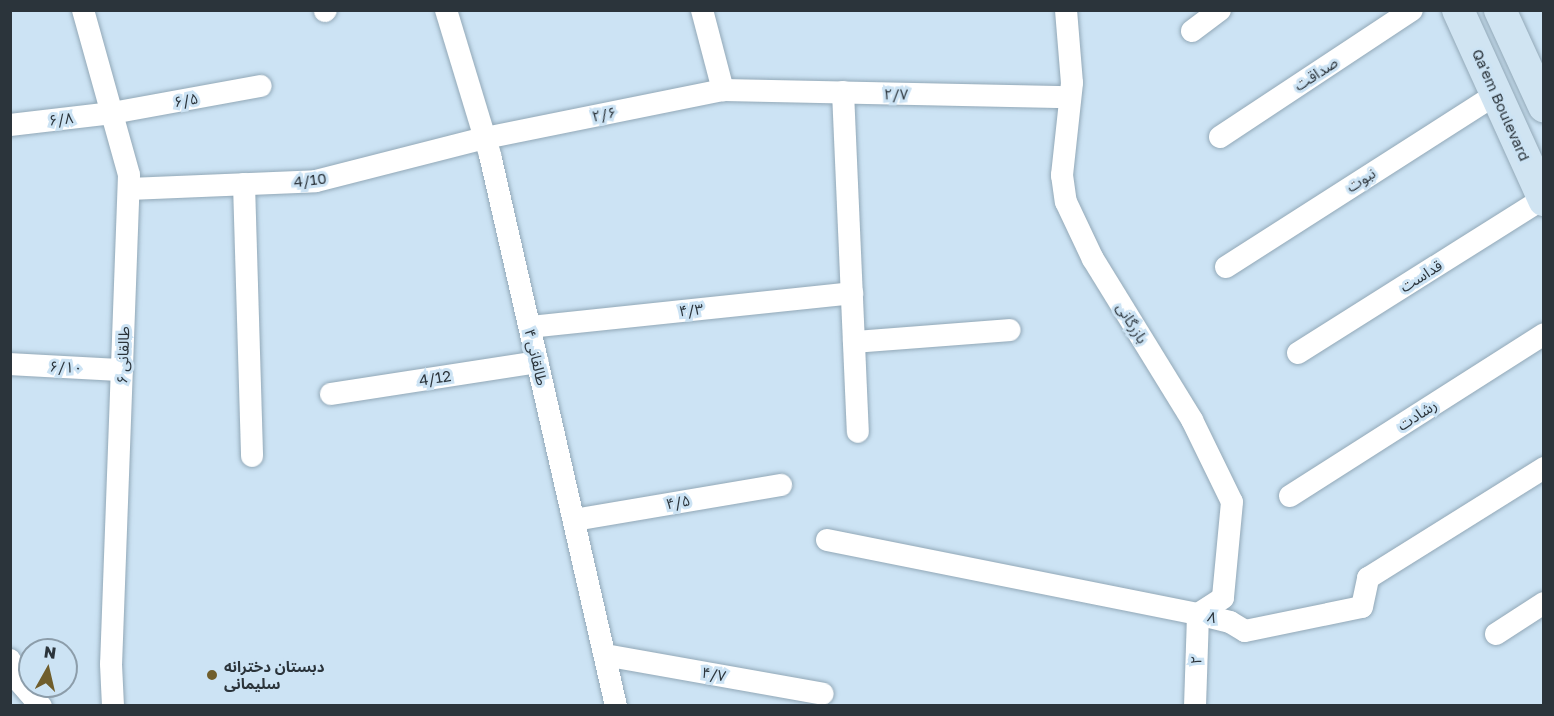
<!DOCTYPE html>
<meta charset="utf-8">
<style>
body{margin:0}
#map{position:relative;width:1554px;height:716px;overflow:hidden;background:#cce3f4;font-family:"Golos Text","Noto Sans Arabic",sans-serif}
div>[style]{position:absolute}
.roads{filter:drop-shadow(0 0 2px #92a8b7) drop-shadow(0 0 2px #92a8b7)}
.minor>*{height:22px;margin:-11px;padding:0 11px;transform-origin:11px;border-radius:11px;background:#fff}
.secondary>*{height:32px;margin:-16px;padding:0 16px;transform-origin:16px;border-radius:16px;background:#d0e4f2}
.dots>*{width:16px;height:16px;translate:-50% -50%;box-sizing:border-box;border:3px solid #cce3f4;border-radius:50%}
span{translate:-50% -50%;white-space:nowrap;text-align:center;line-height:1.15;-webkit-text-stroke:6px #cce3f4;paint-order:stroke}
.street-label{font-size:15px;color:#2b343b}
.poi-label{font-size:15px;color:#2b343b;font-weight:700}
.left{translate:0 -50%;text-align:left}
.frame{position:absolute;inset:0;border:12px solid #2b343b;pointer-events:none}
.north{position:absolute;left:18px;top:638px;width:60px;height:60px;box-sizing:border-box;background:#cce3f4;border:2px solid #8c9daa;border-radius:50%;rotate:8deg;font-size:16px;font-weight:700;line-height:24px;text-align:center;color:#2b343b}
.north::after{content:'';display:block;margin:auto;width:21px;height:27px;background:#705e2c;clip-path:polygon(50% 0,100% 100%,50% 72%,0 100%)}
</style>
<div id="map">
<div class="roads">
<div class="minor">
<i style="left:83px;top:10px;width:171px;rotate:74.4deg"></i>
<i style="left:129px;top:175px;width:489px;rotate:92.1deg"></i>
<i style="left:111px;top:664px;width:42px;rotate:87.3deg"></i>
<i style="left:446px;top:10px;width:152px;rotate:73.1deg"></i>
<i style="left:490px;top:155px;width:565px;rotate:77.12deg"></i>
<i style="left:702px;top:10px;width:83px;rotate:75.3deg"></i>
<i style="left:1066px;top:10px;width:73px;rotate:85.3deg"></i>
<i style="left:1072px;top:83px;width:93px;rotate:96.2deg"></i>
<i style="left:1062px;top:175px;width:27px;rotate:82deg"></i>
<i style="left:1066px;top:202px;width:63px;rotate:64.7deg"></i>
<i style="left:1093px;top:259px;width:189px;rotate:58.4deg"></i>
<i style="left:1192px;top:420px;width:91px;rotate:64deg"></i>
<i style="left:1232px;top:502px;width:96px;rotate:95.4deg"></i>
<i style="left:1223px;top:598px;width:30px;rotate:147deg"></i>
<i style="left:325px;top:11px;width:1px;rotate:-45deg"></i>
<i style="left:1192px;top:31px;width:35px;rotate:-37deg"></i>
<i style="left:843px;top:92px;width:340px;rotate:87.5deg"></i>
<i style="left:10px;top:125px;width:103px;rotate:-6.7deg"></i>
<i style="left:112px;top:113px;width:151px;rotate:-10.3deg"></i>
<i style="left:1220px;top:137px;width:230px;rotate:-33.5deg"></i>
<i style="left:244px;top:184px;width:272px;rotate:88.3deg"></i>
<i style="left:129px;top:189px;width:187px;rotate:-2.4deg"></i>
<i style="left:316px;top:181px;width:174px;rotate:-14.3deg"></i>
<i style="left:485px;top:138px;width:243px;rotate:-11.4deg"></i>
<i style="left:723px;top:90px;width:347px;rotate:1.2deg"></i>
<i style="left:1226px;top:267px;width:321px;rotate:-32.6deg"></i>
<i style="left:530px;top:327px;width:324px;rotate:-6deg"></i>
<i style="left:854px;top:342px;width:156px;rotate:-4.4deg"></i>
<i style="left:1298px;top:353px;width:289px;rotate:-32.2deg"></i>
<i style="left:10px;top:364px;width:112px;rotate:3.1deg"></i>
<i style="left:331px;top:394px;width:209px;rotate:-8.8deg"></i>
<i style="left:1290px;top:496px;width:301px;rotate:-32.5deg"></i>
<i style="left:574px;top:520px;width:210px;rotate:-9.6deg"></i>
<i style="left:827px;top:540px;width:378px;rotate:11.3deg"></i>
<i style="left:1198px;top:614px;width:33px;rotate:14deg"></i>
<i style="left:1230px;top:622px;width:17px;rotate:31deg"></i>
<i style="left:1245px;top:631px;width:119px;rotate:-11.6deg"></i>
<i style="left:1362px;top:607px;width:30px;rotate:-78deg"></i>
<i style="left:1368px;top:578px;width:208px;rotate:-32deg"></i>
<i style="left:1496px;top:634px;width:57px;rotate:-32.9deg"></i>
<i style="left:605px;top:655px;width:221px;rotate:10.1deg"></i>
<i style="left:10px;top:660px;width:22px;rotate:68deg"></i>
<i style="left:18px;top:680px;width:35px;rotate:49deg"></i>
<i style="left:1195px;top:706px;width:92px;rotate:-88.1deg"></i>
</div>
<div class="secondary">
<i style="left:1458px;top:10px;width:209px;rotate:65.6deg"></i>
<i style="left:1500px;top:10px;width:106px;rotate:65.4deg"></i>
</div>
</div>
<div class="dots">
<i style="left:212px;top:675px;background:#705e2c"></i>
</div>
<div class="street-label">
<span style="left:1316px;top:74px;rotate:-33deg">صداقت</span>
<span style="left:896px;top:94px;rotate:1deg">۲/۷</span>
<span style="left:186px;top:100px;rotate:-10deg">۶/۵</span>
<span style="left:1501px;top:105px;rotate:66deg">Qa'em Boulevard</span>
<span style="left:604px;top:114px;rotate:-11deg">۲/۶</span>
<span style="left:61px;top:119px;rotate:-7deg">۶/۸</span>
<span style="left:310px;top:180px;rotate:-7deg">4/10</span>
<span style="left:1361px;top:180px;rotate:-33deg">نبوت</span>
<span style="left:1421px;top:276px;rotate:-32deg">قداست</span>
<span style="left:691px;top:310px;rotate:-6deg">۴/۳</span>
<span style="left:1132px;top:323px;rotate:58deg">بازرگانی</span>
<span style="left:123px;top:355px;rotate:-88deg">طالقانی ۶</span>
<span style="left:536px;top:357px;rotate:77deg">طالقانی ۴</span>
<span style="left:66px;top:367px;rotate:3deg">۶/۱۰</span>
<span style="left:435px;top:378px;rotate:-9deg">4/12</span>
<span style="left:1417px;top:415px;rotate:-33deg">رشادت</span>
<span style="left:678px;top:502px;rotate:-10deg">۴/۵</span>
<span style="left:1212px;top:617px;rotate:15deg">۸</span>
<span style="left:1196px;top:660px;rotate:-88deg">۲</span>
<span style="left:714px;top:674px;rotate:10deg">۴/۷</span>
</div>
<div class="poi-label">
<span class="left" style="left:224px;top:675px">دبستان دخترانه<br>سلیمانی</span>
</div>
<div class="frame"></div>
<div class="north">N</div>
</div>
